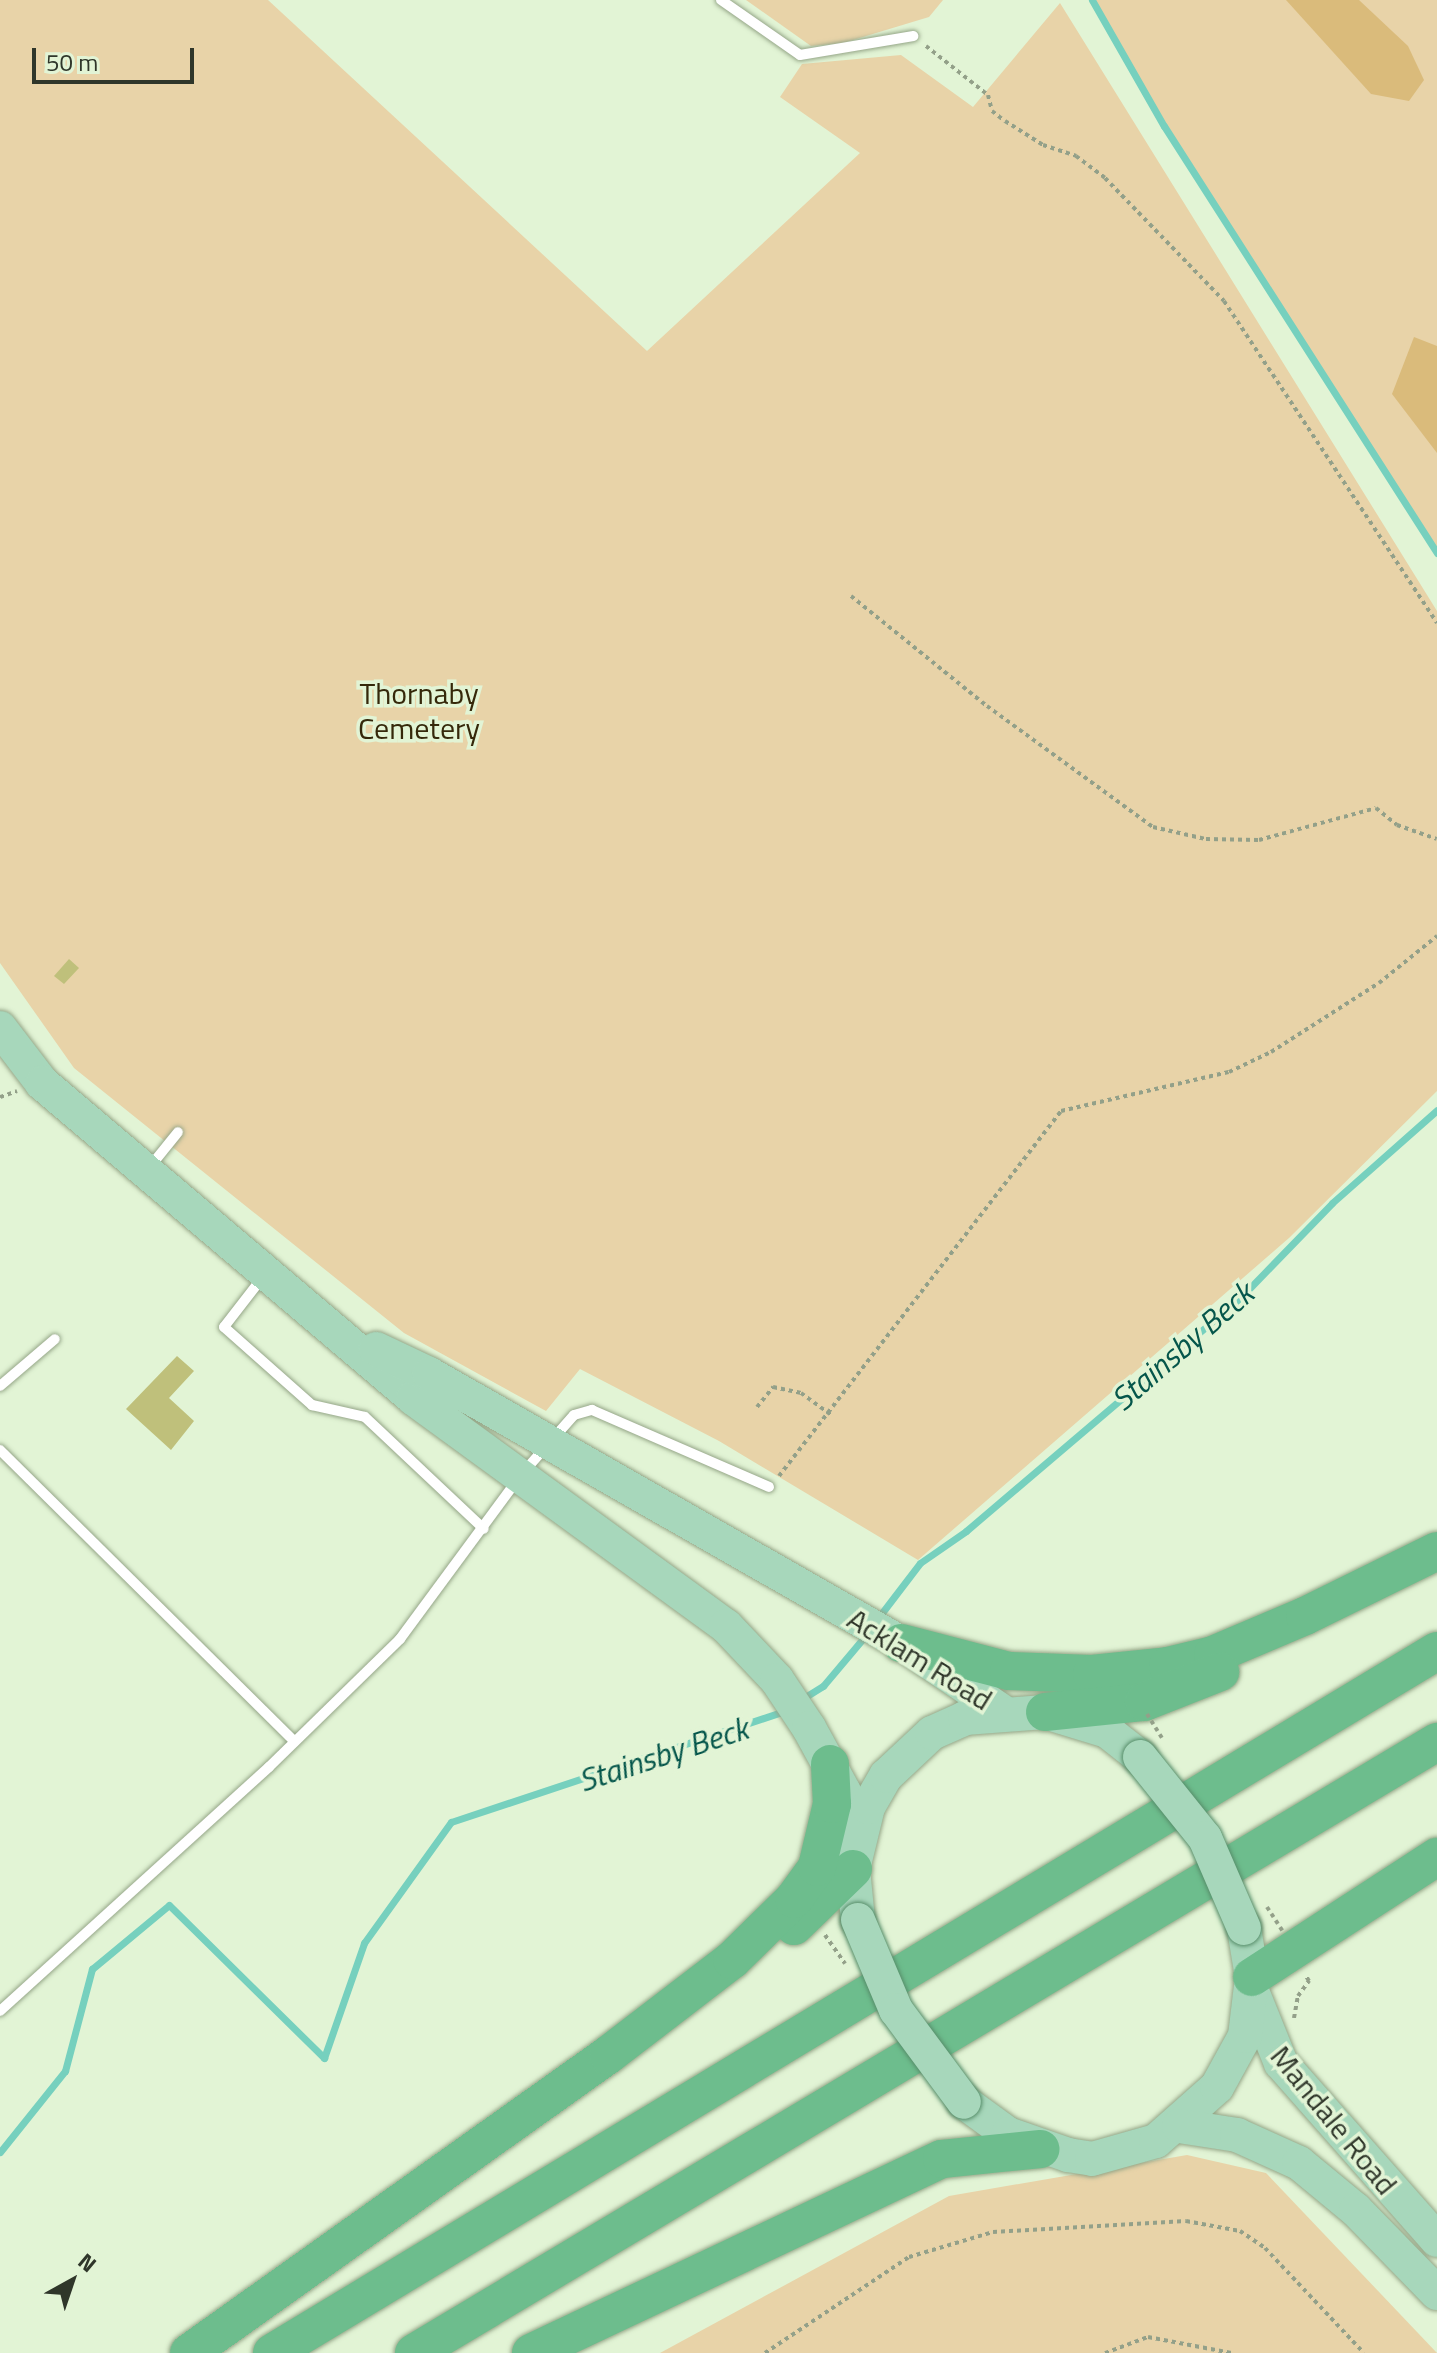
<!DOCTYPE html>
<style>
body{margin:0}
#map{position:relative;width:1437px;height:2353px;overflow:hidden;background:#e2f4d5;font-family:"Titillium Web",sans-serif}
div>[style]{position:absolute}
.green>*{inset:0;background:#e8d3a8}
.forest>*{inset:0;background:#dabb7b}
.stream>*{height:7px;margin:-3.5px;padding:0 3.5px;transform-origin:3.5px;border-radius:3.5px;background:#76d0be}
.building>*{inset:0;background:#bfc07b}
.path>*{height:4px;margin-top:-2px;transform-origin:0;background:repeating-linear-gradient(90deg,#93a089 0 4px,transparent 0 8px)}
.roads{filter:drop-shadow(0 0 2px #95a688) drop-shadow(0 0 2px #95a688)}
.lane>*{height:10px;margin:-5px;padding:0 5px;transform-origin:5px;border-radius:5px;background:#fff}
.primary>*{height:34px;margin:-17px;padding:0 17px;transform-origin:17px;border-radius:17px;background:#a7d7bb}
.highway>*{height:38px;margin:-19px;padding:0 19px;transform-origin:19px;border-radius:19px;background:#6dbd8d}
.path-bridge>*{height:4px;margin-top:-2px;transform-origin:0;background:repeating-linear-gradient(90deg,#93a089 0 4px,transparent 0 8px)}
.bridges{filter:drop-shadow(0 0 2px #578e6a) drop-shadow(0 0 2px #578e6a)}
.primary-bridge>*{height:34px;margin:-17px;padding:0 17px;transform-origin:17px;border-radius:17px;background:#a7d7bb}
span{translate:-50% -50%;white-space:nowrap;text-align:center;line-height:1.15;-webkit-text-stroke:7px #e2f4d5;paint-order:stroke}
.park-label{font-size:30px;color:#35280a}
.street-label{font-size:30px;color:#2f362a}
.water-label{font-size:32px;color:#05564b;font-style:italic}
.north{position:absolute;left:32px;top:2241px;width:80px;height:80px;-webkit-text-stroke:6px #e2f4d5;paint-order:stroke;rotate:40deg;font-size:22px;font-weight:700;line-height:32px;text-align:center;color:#2f362a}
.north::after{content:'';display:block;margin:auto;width:28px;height:36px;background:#2f362a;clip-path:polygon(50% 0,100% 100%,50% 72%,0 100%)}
.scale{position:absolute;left:32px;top:48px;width:162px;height:36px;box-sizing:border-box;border:4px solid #2f362a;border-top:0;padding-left:10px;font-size:24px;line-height:28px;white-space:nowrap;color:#2f362a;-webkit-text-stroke:6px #e2f4d5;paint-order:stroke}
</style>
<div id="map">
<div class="green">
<i style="clip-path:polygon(0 0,268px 0,647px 351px,860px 153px,780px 97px,802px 64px,901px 55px,973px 107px,1060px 3px,1437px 611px,1437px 1091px,1289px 1238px,918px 1560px,719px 1441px,580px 1369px,546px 1411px,404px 1333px,74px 1068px,0 963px)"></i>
<i style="clip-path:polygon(746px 0,943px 0,929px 17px,843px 43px,811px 46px)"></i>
<i style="clip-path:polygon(1092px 0,1437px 0,1437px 553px,1164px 126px)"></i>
<i style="clip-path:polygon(1187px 2155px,1266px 2173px,1437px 2353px,660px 2353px,949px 2196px)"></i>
</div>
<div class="forest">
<i style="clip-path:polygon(1286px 0,1359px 0,1408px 46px,1424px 80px,1409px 101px,1371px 94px)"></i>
<i style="clip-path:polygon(1414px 337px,1437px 346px,1437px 453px,1392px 394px)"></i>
</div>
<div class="stream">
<i style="left:1092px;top:0;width:145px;rotate:60.3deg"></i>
<i style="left:1164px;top:126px;width:507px;rotate:57.41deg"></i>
<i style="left:878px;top:1618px;width:69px;rotate:-52.6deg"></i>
<i style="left:920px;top:1563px;width:56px;rotate:-34.8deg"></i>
<i style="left:966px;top:1531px;width:364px;rotate:-40.4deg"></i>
<i style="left:1243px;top:1295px;width:128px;rotate:-45.9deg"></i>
<i style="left:1332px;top:1203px;width:140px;rotate:-41.5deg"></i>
<i style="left:802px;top:1699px;width:25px;rotate:-32deg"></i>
<i style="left:823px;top:1686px;width:67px;rotate:-49.9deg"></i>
<i style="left:0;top:2152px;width:104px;rotate:-51.3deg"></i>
<i style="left:65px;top:2071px;width:106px;rotate:-75.2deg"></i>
<i style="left:92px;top:1969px;width:100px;rotate:-39.7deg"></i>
<i style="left:169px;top:1905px;width:218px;rotate:44.6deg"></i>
<i style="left:324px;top:2058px;width:122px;rotate:-70.8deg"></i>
<i style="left:364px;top:1943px;width:149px;rotate:-54.3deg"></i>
<i style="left:451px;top:1822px;width:352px;rotate:-18.4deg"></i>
</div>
<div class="building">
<i style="clip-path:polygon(69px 959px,79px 968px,64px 984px,54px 976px)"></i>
<i style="clip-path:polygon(177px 1356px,194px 1371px,169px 1398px,194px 1421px,171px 1450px,126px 1409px)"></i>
</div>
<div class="path">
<i style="left:926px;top:46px;width:79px;rotate:38.3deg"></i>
<i style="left:988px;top:95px;width:16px;rotate:76deg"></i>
<i style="left:992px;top:111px;width:16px;rotate:38deg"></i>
<i style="left:1005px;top:121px;width:45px;rotate:32.3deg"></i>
<i style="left:1043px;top:145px;width:35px;rotate:18deg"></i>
<i style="left:1076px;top:156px;width:36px;rotate:37deg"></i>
<i style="left:1105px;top:178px;width:171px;rotate:45.9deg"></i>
<i style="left:1224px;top:301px;width:386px;rotate:56.5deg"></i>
<i style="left:851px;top:596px;width:175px;rotate:39deg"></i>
<i style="left:987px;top:706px;width:205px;rotate:36.1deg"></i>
<i style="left:1153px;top:827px;width:54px;rotate:12.8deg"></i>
<i style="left:1206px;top:839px;width:53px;rotate:1.1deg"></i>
<i style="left:1259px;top:840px;width:121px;rotate:-15.3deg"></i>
<i style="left:1376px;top:808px;width:27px;rotate:39deg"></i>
<i style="left:1397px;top:825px;width:42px;rotate:19.3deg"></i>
<i style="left:0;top:1097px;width:18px;rotate:-19deg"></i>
<i style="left:757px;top:1407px;width:26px;rotate:-51deg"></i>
<i style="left:773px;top:1387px;width:29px;rotate:12deg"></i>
<i style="left:801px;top:1393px;width:37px;rotate:36deg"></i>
<i style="left:779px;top:1476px;width:461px;rotate:-52.3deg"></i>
<i style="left:1061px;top:1111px;width:172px;rotate:-13.1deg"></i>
<i style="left:1229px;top:1072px;width:47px;rotate:-25.5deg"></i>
<i style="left:1271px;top:1052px;width:128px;rotate:-32.6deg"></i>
<i style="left:1379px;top:983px;width:75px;rotate:-39deg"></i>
<i style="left:825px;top:1935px;width:35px;rotate:55deg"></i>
<i style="left:1294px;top:2018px;width:22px;rotate:-80deg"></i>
<i style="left:1298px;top:1996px;width:19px;rotate:-54deg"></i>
<i style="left:1309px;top:1981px;width:6px;rotate:-121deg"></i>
<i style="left:765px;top:2353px;width:173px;rotate:-33.7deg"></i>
<i style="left:909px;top:2257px;width:88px;rotate:-16.6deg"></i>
<i style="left:993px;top:2232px;width:193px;rotate:-3.3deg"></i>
<i style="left:1186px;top:2221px;width:55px;rotate:10.5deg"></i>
<i style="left:1240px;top:2231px;width:30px;rotate:34deg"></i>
<i style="left:1265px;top:2248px;width:144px;rotate:46.7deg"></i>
<i style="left:1105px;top:2353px;width:46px;rotate:-20.4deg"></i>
<i style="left:1148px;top:2337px;width:85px;rotate:10.9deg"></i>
</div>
<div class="roads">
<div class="lane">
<i style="left:721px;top:0;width:96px;rotate:34.8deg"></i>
<i style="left:800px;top:55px;width:115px;rotate:-9.5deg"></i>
<i style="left:149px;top:1168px;width:46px;rotate:-51.1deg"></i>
<i style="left:262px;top:1278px;width:62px;rotate:127.8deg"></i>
<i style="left:224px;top:1327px;width:118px;rotate:41.6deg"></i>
<i style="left:312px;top:1405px;width:54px;rotate:12.8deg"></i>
<i style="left:365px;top:1417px;width:163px;rotate:43.3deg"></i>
<i style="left:0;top:1386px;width:72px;rotate:-40.5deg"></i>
<i style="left:0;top:1450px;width:414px;rotate:44.7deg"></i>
<i style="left:0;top:2011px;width:363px;rotate:-42.2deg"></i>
<i style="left:269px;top:1767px;width:183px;rotate:-44.3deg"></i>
<i style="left:400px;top:1639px;width:202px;rotate:-53.6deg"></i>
<i style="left:520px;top:1476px;width:81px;rotate:-48.5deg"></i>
<i style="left:574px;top:1415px;width:19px;rotate:-16deg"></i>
<i style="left:592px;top:1410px;width:193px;rotate:23.5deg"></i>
</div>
<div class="primary">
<i style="left:0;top:1028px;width:69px;rotate:52.6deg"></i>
<i style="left:42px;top:1083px;width:487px;rotate:40.3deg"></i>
<i style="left:413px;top:1398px;width:387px;rotate:36.1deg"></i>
<i style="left:726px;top:1626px;width:74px;rotate:46.6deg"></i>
<i style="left:777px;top:1680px;width:58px;rotate:56.3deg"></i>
<i style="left:809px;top:1728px;width:73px;rotate:61.3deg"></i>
<i style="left:844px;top:1792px;width:55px;rotate:77.5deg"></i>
<i style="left:376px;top:1349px;width:59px;rotate:25.3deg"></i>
<i style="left:429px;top:1374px;width:543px;rotate:29.68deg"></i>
<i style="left:901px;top:1643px;width:122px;rotate:34deg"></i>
<i style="left:858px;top:1920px;width:51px;rotate:-95.6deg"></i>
<i style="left:853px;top:1869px;width:64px;rotate:-76.4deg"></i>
<i style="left:868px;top:1807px;width:36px;rotate:-60deg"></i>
<i style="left:886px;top:1776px;width:63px;rotate:-43.1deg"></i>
<i style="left:932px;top:1733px;width:36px;rotate:-24deg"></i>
<i style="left:965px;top:1718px;width:80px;rotate:-4.3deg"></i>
<i style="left:1045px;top:1712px;width:65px;rotate:17deg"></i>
<i style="left:1107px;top:1731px;width:42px;rotate:38.2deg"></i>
<i style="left:1254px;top:1996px;width:72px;rotate:68.1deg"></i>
<i style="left:1281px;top:2063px;width:236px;rotate:48.6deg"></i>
<i style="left:964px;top:2102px;width:54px;rotate:36deg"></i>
<i style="left:1008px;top:2134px;width:64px;rotate:19.3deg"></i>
<i style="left:1068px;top:2155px;width:24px;rotate:9deg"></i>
<i style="left:1092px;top:2159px;width:66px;rotate:-15.7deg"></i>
<i style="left:1156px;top:2141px;width:81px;rotate:-41.5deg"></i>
<i style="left:1217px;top:2087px;width:58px;rotate:-61.2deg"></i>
<i style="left:1245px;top:2036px;width:59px;rotate:-83.2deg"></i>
<i style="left:1252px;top:1977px;width:50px;rotate:-99.3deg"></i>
<i style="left:1179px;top:2126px;width:59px;rotate:8.8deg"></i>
<i style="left:1237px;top:2135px;width:68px;rotate:24.3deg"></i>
<i style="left:1299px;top:2163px;width:74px;rotate:39.5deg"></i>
<i style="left:1356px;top:2210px;width:116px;rotate:45.7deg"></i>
</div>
<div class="highway">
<i style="left:901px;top:1643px;width:112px;rotate:14.5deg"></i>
<i style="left:1009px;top:1671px;width:83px;rotate:2.1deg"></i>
<i style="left:1092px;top:1674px;width:76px;rotate:-6deg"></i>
<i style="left:1168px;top:1666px;width:46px;rotate:-13.7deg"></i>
<i style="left:1213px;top:1655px;width:100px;rotate:-23deg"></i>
<i style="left:1305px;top:1616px;width:147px;rotate:-26.2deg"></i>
<i style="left:1045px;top:1712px;width:100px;rotate:-5.8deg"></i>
<i style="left:1144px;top:1702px;width:82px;rotate:-21.5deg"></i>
<i style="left:794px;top:1926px;width:82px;rotate:-44deg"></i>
<i style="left:1252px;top:1977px;width:221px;rotate:-33deg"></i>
<i style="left:189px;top:2353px;width:514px;rotate:-35.42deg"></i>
<i style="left:608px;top:2055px;width:156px;rotate:-37.5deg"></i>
<i style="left:732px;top:1960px;width:87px;rotate:-44.5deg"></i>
<i style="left:794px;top:1899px;width:39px;rotate:-54deg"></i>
<i style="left:817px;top:1867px;width:65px;rotate:-76.6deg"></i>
<i style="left:832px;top:1804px;width:40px;rotate:-92.9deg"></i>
<i style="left:272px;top:2353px;width:1360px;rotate:-31.07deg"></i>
<i style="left:414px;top:2353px;width:1192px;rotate:-30.85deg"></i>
<i style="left:531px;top:2353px;width:454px;rotate:-25.3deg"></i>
<i style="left:942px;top:2159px;width:99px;rotate:-5.8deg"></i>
</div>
</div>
<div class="path-bridge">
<i style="left:1147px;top:1714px;width:31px;rotate:58deg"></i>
<i style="left:1267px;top:1907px;width:30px;rotate:57deg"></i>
</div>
<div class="bridges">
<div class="primary-bridge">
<i style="left:1140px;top:1757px;width:104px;rotate:51.3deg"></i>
<i style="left:1205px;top:1838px;width:98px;rotate:66.6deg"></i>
<i style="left:858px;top:1920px;width:98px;rotate:67.1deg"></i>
<i style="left:896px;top:2010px;width:114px;rotate:53.5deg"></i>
</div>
</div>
<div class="park-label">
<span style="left:419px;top:710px">Thornaby<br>Cemetery</span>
</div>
<div class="street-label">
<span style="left:920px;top:1659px;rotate:32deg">Acklam Road</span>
<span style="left:1334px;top:2120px;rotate:51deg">Mandale Road</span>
</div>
<div class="water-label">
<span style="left:1182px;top:1346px;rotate:-41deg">Stainsby Beck</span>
<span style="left:663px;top:1754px;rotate:-18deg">Stainsby Beck</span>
</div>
<div class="north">N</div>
<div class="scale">50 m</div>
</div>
